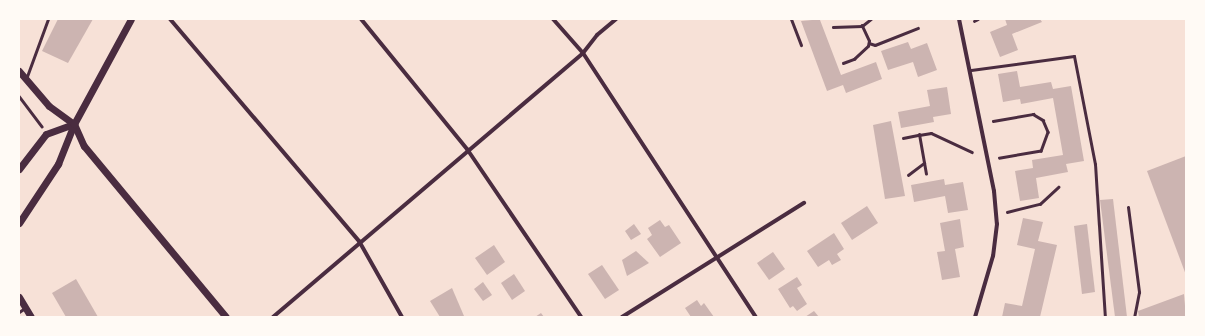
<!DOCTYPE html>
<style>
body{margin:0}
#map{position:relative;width:1205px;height:336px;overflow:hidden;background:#f7e1d7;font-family:"Noto Serif",serif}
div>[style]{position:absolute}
.building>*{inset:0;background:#ccb4b1}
.path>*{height:2.5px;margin:-1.25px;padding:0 1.25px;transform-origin:1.25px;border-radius:1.25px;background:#4a2c40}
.service>*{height:3px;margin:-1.5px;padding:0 1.5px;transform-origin:1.5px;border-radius:1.5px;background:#4a2c40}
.minor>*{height:4px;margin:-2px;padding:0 2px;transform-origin:2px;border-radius:2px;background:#4a2c40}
.tertiary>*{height:7px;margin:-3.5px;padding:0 3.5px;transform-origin:3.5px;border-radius:3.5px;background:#4a2c40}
span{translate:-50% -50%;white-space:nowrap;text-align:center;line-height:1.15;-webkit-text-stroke:3.5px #fffaf5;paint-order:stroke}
.frame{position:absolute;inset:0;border:20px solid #fffaf5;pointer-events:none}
</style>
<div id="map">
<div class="building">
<i style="clip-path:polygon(58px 19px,93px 19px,68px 63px,42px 51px)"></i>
<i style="clip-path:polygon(823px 19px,820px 20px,841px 75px,876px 62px,882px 79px,846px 93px,843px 85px,827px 91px,801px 21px)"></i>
<i style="clip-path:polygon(1005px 19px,1040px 19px,1042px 22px,1012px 34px,1018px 50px,1000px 57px,990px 32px,1007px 25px)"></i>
<i style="clip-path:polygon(908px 42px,911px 49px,927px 43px,937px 70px,918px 77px,913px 62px,888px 70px,881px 51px)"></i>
<i style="clip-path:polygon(1017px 71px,1020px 87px,1051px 82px,1053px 89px,1071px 86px,1084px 161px,1066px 164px,1068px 172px,1036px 178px,1039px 198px,1020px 201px,1015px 171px,1033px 168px,1032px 160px,1063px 155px,1053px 98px,1021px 104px,1020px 99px,1003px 102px,998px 74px)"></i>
<i style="clip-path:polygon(947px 87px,951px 114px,933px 117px,934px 122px,901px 128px,898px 112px,930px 106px,927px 90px)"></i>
<i style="clip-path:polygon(891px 121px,905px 196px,885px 199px,873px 125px)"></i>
<i style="clip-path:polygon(1186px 156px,1186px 275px,1147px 171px)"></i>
<i style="clip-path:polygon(944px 179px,945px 185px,963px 182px,968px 210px,948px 213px,945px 196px,914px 202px,911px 185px)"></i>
<i style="clip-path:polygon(1113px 199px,1127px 317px,1115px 317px,1100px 200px)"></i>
<i style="clip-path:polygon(867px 206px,878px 223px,852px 240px,841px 223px)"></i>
<i style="clip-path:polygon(1023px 218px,1043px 222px,1038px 241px,1057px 245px,1040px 317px,1002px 317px,1005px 303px,1022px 306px,1035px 249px,1017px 245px)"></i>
<i style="clip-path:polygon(960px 219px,964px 247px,955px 249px,960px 277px,942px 280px,937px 252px,945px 251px,940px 223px)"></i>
<i style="clip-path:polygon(660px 220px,665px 227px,669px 225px,681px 243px,660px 257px,647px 239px,652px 235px,648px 228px)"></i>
<i style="clip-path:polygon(634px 224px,641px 234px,631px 240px,625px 231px)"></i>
<i style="clip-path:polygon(1087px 224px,1095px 292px,1082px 294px,1074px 226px)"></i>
<i style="clip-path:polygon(834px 233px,844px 249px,837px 254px,841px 260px,832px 265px,829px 260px,818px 267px,807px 251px)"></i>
<i style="clip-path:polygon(494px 245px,505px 262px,487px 275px,475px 258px)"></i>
<i style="clip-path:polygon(636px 251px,649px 263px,627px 276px,622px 260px)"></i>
<i style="clip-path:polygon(773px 252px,785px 269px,769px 280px,757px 263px)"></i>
<i style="clip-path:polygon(602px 265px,619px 290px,605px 299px,588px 274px)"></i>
<i style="clip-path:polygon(514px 274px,525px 291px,512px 300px,501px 283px)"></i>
<i style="clip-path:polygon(797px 277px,802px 285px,797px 288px,807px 304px,797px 311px,793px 306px,790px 308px,778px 289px)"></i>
<i style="clip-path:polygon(76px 279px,98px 317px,66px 317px,52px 293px)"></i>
<i style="clip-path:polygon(483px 282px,492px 295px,483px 301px,474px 289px)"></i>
<i style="clip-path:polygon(452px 288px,464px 316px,440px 317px,430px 301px)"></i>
<i style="clip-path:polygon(1184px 294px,1186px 317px,1139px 317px,1138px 311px)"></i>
<i style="clip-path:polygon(697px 300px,701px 306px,704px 303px,714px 317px,691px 317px,685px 308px)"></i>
<i style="clip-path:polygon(814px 311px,819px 317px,805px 317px)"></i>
<i style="clip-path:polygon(541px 313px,544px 317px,535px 317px)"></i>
</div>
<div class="path">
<i style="left:974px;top:21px;width:4px;rotate:-27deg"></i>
<i style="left:833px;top:27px;width:29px;rotate:-2deg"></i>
<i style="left:862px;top:26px;width:11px;rotate:-38deg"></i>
<i style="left:869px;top:43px;width:6px;rotate:18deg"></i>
<i style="left:875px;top:45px;width:46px;rotate:-21.6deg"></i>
<i style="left:843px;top:63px;width:12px;rotate:-20deg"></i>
<i style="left:854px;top:59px;width:19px;rotate:-43deg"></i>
<i style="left:868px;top:46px;width:5px;rotate:-79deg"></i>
<i style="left:869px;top:41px;width:17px;rotate:-115deg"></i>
<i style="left:19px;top:96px;width:38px;rotate:53deg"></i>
<i style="left:993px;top:121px;width:41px;rotate:-9.9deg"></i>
<i style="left:1033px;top:114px;width:12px;rotate:31deg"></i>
<i style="left:1043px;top:120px;width:13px;rotate:67deg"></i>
<i style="left:1048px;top:132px;width:20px;rotate:110deg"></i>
<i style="left:1041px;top:151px;width:42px;rotate:170.3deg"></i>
<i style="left:903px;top:138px;width:16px;rotate:-11deg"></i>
<i style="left:926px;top:174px;width:40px;rotate:-100deg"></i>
<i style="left:919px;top:135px;width:12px;rotate:-9deg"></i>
<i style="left:931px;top:133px;width:45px;rotate:24.9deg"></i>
<i style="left:908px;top:175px;width:20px;rotate:-37deg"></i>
<i style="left:1007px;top:212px;width:34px;rotate:-14deg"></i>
<i style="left:1040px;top:204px;width:25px;rotate:-43deg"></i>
</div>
<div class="service">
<i style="left:791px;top:19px;width:28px;rotate:69deg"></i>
<i style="left:971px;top:70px;width:104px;rotate:-7.7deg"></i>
<i style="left:1074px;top:56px;width:110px;rotate:79deg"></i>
<i style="left:1095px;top:164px;width:153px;rotate:86.3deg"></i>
<i style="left:26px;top:79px;width:64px;rotate:-69.9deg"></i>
<i style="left:1128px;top:207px;width:86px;rotate:82.6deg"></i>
<i style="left:1139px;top:292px;width:25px;rotate:101deg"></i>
<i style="left:19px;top:312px;width:7px;rotate:-34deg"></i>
</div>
<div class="minor">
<i style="left:170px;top:19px;width:292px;rotate:49.6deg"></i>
<i style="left:359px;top:241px;width:87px;rotate:60.5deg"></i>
<i style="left:361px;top:19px;width:168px;rotate:50.8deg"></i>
<i style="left:467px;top:149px;width:203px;rotate:55.8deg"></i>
<i style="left:553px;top:19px;width:45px;rotate:48.6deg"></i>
<i style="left:583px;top:53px;width:316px;rotate:56.8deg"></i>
<i style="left:959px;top:19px;width:176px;rotate:78.5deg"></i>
<i style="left:994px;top:191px;width:33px;rotate:85deg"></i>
<i style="left:997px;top:224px;width:32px;rotate:97deg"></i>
<i style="left:993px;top:256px;width:64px;rotate:106.4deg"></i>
<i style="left:273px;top:317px;width:407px;rotate:-40.4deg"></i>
<i style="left:583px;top:53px;width:23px;rotate:-52deg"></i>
<i style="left:597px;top:35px;width:25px;rotate:-40deg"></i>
<i style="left:622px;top:317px;width:215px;rotate:-32.1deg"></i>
</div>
<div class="tertiary">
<i style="left:19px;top:71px;width:46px;rotate:49.4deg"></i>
<i style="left:49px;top:106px;width:31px;rotate:36deg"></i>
<i style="left:74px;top:124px;width:24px;rotate:66deg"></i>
<i style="left:84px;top:146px;width:222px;rotate:50.3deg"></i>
<i style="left:19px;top:169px;width:44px;rotate:-52.4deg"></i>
<i style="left:46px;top:134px;width:30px;rotate:-20deg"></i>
<i style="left:19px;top:223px;width:71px;rotate:-56.5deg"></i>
<i style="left:58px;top:164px;width:43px;rotate:-68.2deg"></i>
<i style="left:74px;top:124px;width:119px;rotate:-61.5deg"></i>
<i style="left:19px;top:297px;width:23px;rotate:59deg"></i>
</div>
<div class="frame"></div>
</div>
